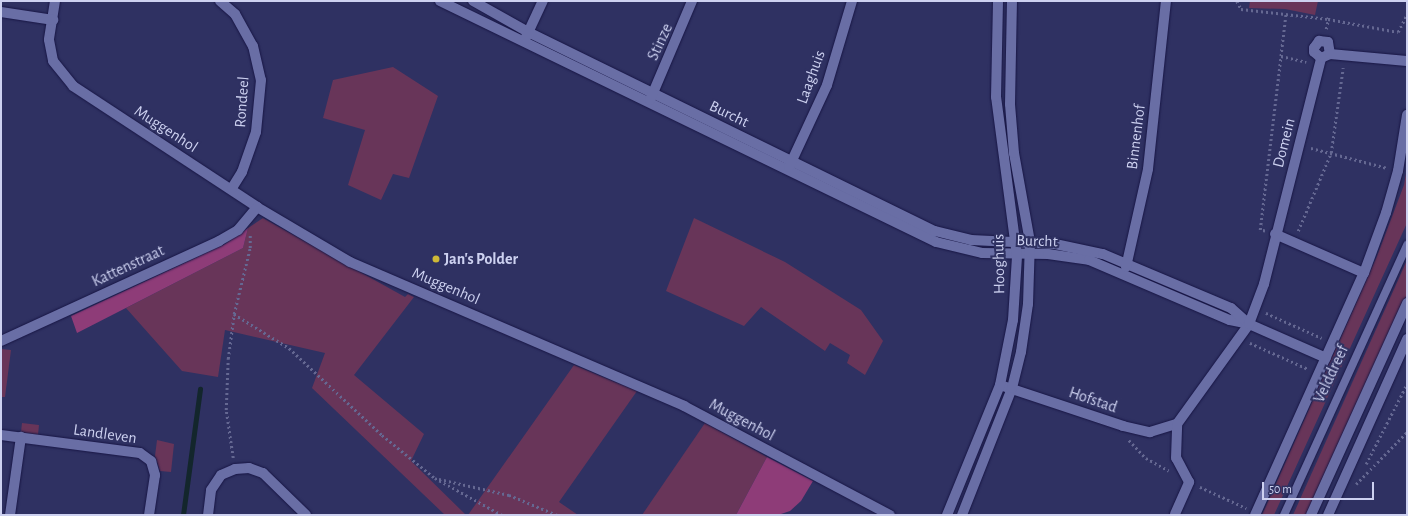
<!DOCTYPE html>
<style>
body{margin:0}
#map{position:relative;width:1408px;height:516px;overflow:hidden;background:#2f3162;font-family:"Alegreya Sans",sans-serif}
div>[style]{position:absolute}
.green>*{inset:0;background:#683559}
.forest>*{inset:0;background:#8e3c78}
.stream>*{height:4.5px;margin:-2.25px;padding:0 2.25px;transform-origin:2.25px;border-radius:2.25px;background:#13262c}
.path>*{height:2.5px;margin-top:-1.25px;transform-origin:0;background:repeating-linear-gradient(90deg,#656892 0 2px,transparent 0 5px)}
.roads{filter:drop-shadow(0 0 1px #181645) drop-shadow(0 0 1px #181645)}
.lane>*{height:8px;margin:-4px;padding:0 4px;transform-origin:4px;border-radius:4px;background:#696ea5}
.street>*{height:10px;margin:-5px;padding:0 5px;transform-origin:5px;border-radius:5px;background:#696ea5}
.secondary>*{height:10px;margin:-5px;padding:0 5px;transform-origin:5px;border-radius:5px;background:#696ea5}
.dots>*{width:11px;height:11px;translate:-50% -50%;box-sizing:border-box;border:2px solid #2f3162;border-radius:50%}
span{translate:-50% -50%;white-space:nowrap;text-align:center;line-height:1.15;-webkit-text-stroke:4px #2f3162;paint-order:stroke}
.street-label{font-size:16px;color:#cdd1f0}
.poi-label{font-size:16px;color:#cdd1f0;font-weight:700}
.left{translate:0 -50%;text-align:left}
.frame{position:absolute;inset:0;border:2px solid #cdd1f0;pointer-events:none}
.scale{position:absolute;left:1262px;top:482px;width:112px;height:18px;box-sizing:border-box;border:2px solid #cdd1f0;border-top:0;padding-left:5px;font-size:12px;line-height:14px;white-space:nowrap;color:#cdd1f0;-webkit-text-stroke:3px #2f3162;paint-order:stroke}
</style>
<div id="map">
<div class="green">
<i style="clip-path:polygon(1250px 1px,1318px 1px,1315px 15px,1285px 9px,1249px 8px)"></i>
<i style="clip-path:polygon(393px 67px,438px 96px,409px 178px,393px 174px,381px 200px,348px 185px,365px 130px,323px 118px,333px 80px)"></i>
<i style="clip-path:polygon(1407px 168px,1407px 223px,1274px 515px,1262px 515px,1377px 256px,1404px 185px)"></i>
<i style="clip-path:polygon(263px 218px,405px 297px,408px 294px,414px 297px,354px 375px,424px 434px,411px 461px,466px 515px,445px 515px,312px 388px,325px 353px,225px 330px,218px 377px,182px 371px,126px 308px,243px 248px,248px 228px)"></i>
<i style="clip-path:polygon(694px 218px,785px 262px,861px 310px,883px 341px,865px 375px,847px 363px,850px 355px,830px 343px,825px 351px,761px 307px,744px 326px,666px 291px)"></i>
<i style="clip-path:polygon(1407px 260px,1407px 294px,1307px 515px,1293px 515px)"></i>
<i style="clip-path:polygon(1px 349px,11px 350px,5px 397px,1px 397px)"></i>
<i style="clip-path:polygon(574px 365px,637px 391px,559px 502px,578px 515px,468px 515px)"></i>
<i style="clip-path:polygon(22px 423px,39px 425px,38px 435px,21px 432px)"></i>
<i style="clip-path:polygon(705px 423px,767px 457px,736px 515px,642px 515px)"></i>
<i style="clip-path:polygon(157px 440px,174px 444px,171px 472px,160px 471px,155px 456px)"></i>
</div>
<div class="forest">
<i style="clip-path:polygon(248px 228px,243px 248px,77px 333px,71px 316px,225px 244px)"></i>
<i style="clip-path:polygon(767px 457px,813px 481px,801px 501px,790px 511px,778px 515px,736px 515px)"></i>
</div>
<div class="stream">
<i style="left:183px;top:515px;width:127px;rotate:-82.3deg"></i>
</div>
<div class="path">
<i style="left:1237px;top:1px;width:9px;rotate:63deg"></i>
<i style="left:1241px;top:9px;width:88px;rotate:6.6deg"></i>
<i style="left:1328px;top:19px;width:71px;rotate:10.5deg"></i>
<i style="left:1398px;top:32px;width:20px;rotate:-63deg"></i>
<i style="left:1326px;top:29px;width:13px;rotate:-77deg"></i>
<i style="left:1281px;top:56px;width:26px;rotate:13deg"></i>
<i style="left:1311px;top:148px;width:79px;rotate:14.7deg"></i>
<i style="left:1265px;top:231px;width:5px;rotate:-169deg"></i>
<i style="left:1260px;top:230px;width:219px;rotate:-83.2deg"></i>
<i style="left:1298px;top:231px;width:85px;rotate:-67.1deg"></i>
<i style="left:1331px;top:153px;width:86px;rotate:-82deg"></i>
<i style="left:1266px;top:313px;width:61px;rotate:24.1deg"></i>
<i style="left:234px;top:314px;width:65px;rotate:31.7deg"></i>
<i style="left:289px;top:348px;width:127px;rotate:43.1deg"></i>
<i style="left:382px;top:435px;width:68px;rotate:39.1deg"></i>
<i style="left:435px;top:478px;width:77px;rotate:28.9deg"></i>
<i style="left:1250px;top:343px;width:64px;rotate:24.1deg"></i>
<i style="left:1129px;top:440px;width:25px;rotate:47deg"></i>
<i style="left:1146px;top:458px;width:26px;rotate:29deg"></i>
<i style="left:233px;top:458px;width:49px;rotate:-98.3deg"></i>
<i style="left:226px;top:410px;width:51px;rotate:-87.8deg"></i>
<i style="left:228px;top:359px;width:45px;rotate:-82.4deg"></i>
<i style="left:234px;top:314px;width:68px;rotate:-76.4deg"></i>
<i style="left:250px;top:248px;width:14px;rotate:-90deg"></i>
<i style="left:1366px;top:464px;width:90px;rotate:-62.9deg"></i>
<i style="left:439px;top:479px;width:72px;rotate:12.9deg"></i>
<i style="left:509px;top:495px;width:52px;rotate:22.6deg"></i>
<i style="left:1356px;top:484px;width:73px;rotate:-45.6deg"></i>
<i style="left:1200px;top:487px;width:51px;rotate:24.5deg"></i>
</div>
<div class="roads">
<div class="lane">
<i style="left:1284px;top:515px;width:297px;rotate:-65.5deg"></i>
</div>
<div class="street">
<i style="left:55px;top:1px;width:39px;rotate:99deg"></i>
<i style="left:49px;top:40px;width:21px;rotate:79deg"></i>
<i style="left:53px;top:61px;width:32px;rotate:51deg"></i>
<i style="left:73px;top:86px;width:220px;rotate:33.3deg"></i>
<i style="left:257px;top:207px;width:108px;rotate:30.6deg"></i>
<i style="left:350px;top:262px;width:364px;rotate:23.3deg"></i>
<i style="left:684px;top:406px;width:233px;rotate:27.9deg"></i>
<i style="left:220px;top:1px;width:20px;rotate:41deg"></i>
<i style="left:235px;top:14px;width:37px;rotate:61deg"></i>
<i style="left:253px;top:46px;width:35px;rotate:77deg"></i>
<i style="left:261px;top:80px;width:52px;rotate:95.5deg"></i>
<i style="left:256px;top:132px;width:42px;rotate:109.3deg"></i>
<i style="left:242px;top:172px;width:19px;rotate:122deg"></i>
<i style="left:440px;top:1px;width:551px;rotate:25.91deg"></i>
<i style="left:936px;top:242px;width:47px;rotate:13.4deg"></i>
<i style="left:982px;top:253px;width:66px;rotate:0.9deg"></i>
<i style="left:1048px;top:254px;width:41px;rotate:8.3deg"></i>
<i style="left:1089px;top:260px;width:153px;rotate:23.1deg"></i>
<i style="left:1230px;top:320px;width:19px;rotate:12deg"></i>
<i style="left:1249px;top:324px;width:84px;rotate:23.8deg"></i>
<i style="left:473px;top:1px;width:63px;rotate:29.4deg"></i>
<i style="left:528px;top:32px;width:453px;rotate:26.1deg"></i>
<i style="left:935px;top:231px;width:37px;rotate:14deg"></i>
<i style="left:971px;top:240px;width:84px;rotate:2.7deg"></i>
<i style="left:1055px;top:244px;width:49px;rotate:11.8deg"></i>
<i style="left:1103px;top:254px;width:139px;rotate:22.9deg"></i>
<i style="left:1231px;top:308px;width:24px;rotate:42deg"></i>
<i style="left:1px;top:12px;width:53px;rotate:8.7deg"></i>
<i style="left:526px;top:37px;width:40px;rotate:-65deg"></i>
<i style="left:1321px;top:58px;width:9px;rotate:-139deg"></i>
<i style="left:1314px;top:52px;width:4px;rotate:-90deg"></i>
<i style="left:1314px;top:48px;width:9px;rotate:-54deg"></i>
<i style="left:1319px;top:41px;width:9px;rotate:6deg"></i>
<i style="left:1328px;top:42px;width:12px;rotate:81deg"></i>
<i style="left:650px;top:100px;width:108px;rotate:-67deg"></i>
<i style="left:789px;top:167px;width:90px;rotate:-65.1deg"></i>
<i style="left:827px;top:85px;width:88px;rotate:-73.4deg"></i>
<i style="left:1275px;top:234px;width:97px;rotate:23.7deg"></i>
<i style="left:1126px;top:267px;width:100px;rotate:-77.3deg"></i>
<i style="left:1148px;top:169px;width:169px;rotate:-83.9deg"></i>
<i style="left:1px;top:341px;width:240px;rotate:-24.6deg"></i>
<i style="left:219px;top:241px;width:22px;rotate:-30deg"></i>
<i style="left:238px;top:230px;width:30px;rotate:-50deg"></i>
<i style="left:1000px;top:385px;width:130px;rotate:18.4deg"></i>
<i style="left:1123px;top:426px;width:28px;rotate:13deg"></i>
<i style="left:1150px;top:432px;width:28px;rotate:-17deg"></i>
<i style="left:1177px;top:424px;width:123px;rotate:-54.2deg"></i>
<i style="left:1249px;top:324px;width:43px;rotate:-69.4deg"></i>
<i style="left:1264px;top:284px;width:233px;rotate:-75.8deg"></i>
<i style="left:1321px;top:58px;width:10px;rotate:-24deg"></i>
<i style="left:1330px;top:54px;width:77px;rotate:5.2deg"></i>
<i style="left:1px;top:435px;width:140px;rotate:7.4deg"></i>
<i style="left:140px;top:453px;width:14px;rotate:36deg"></i>
<i style="left:151px;top:461px;width:15px;rotate:74deg"></i>
<i style="left:155px;top:475px;width:40px;rotate:98.5deg"></i>
<i style="left:1175px;top:514px;width:35px;rotate:-66deg"></i>
<i style="left:1189px;top:482px;width:27px;rotate:-118deg"></i>
<i style="left:1176px;top:458px;width:34px;rotate:-88deg"></i>
<i style="left:10px;top:515px;width:79px;rotate:-82deg"></i>
<i style="left:208px;top:515px;width:25px;rotate:-83deg"></i>
<i style="left:211px;top:490px;width:18px;rotate:-56deg"></i>
<i style="left:221px;top:475px;width:15px;rotate:-23deg"></i>
<i style="left:235px;top:469px;width:14px;rotate:-4deg"></i>
<i style="left:249px;top:468px;width:15px;rotate:20deg"></i>
<i style="left:263px;top:473px;width:60px;rotate:44.3deg"></i>
<i style="left:947px;top:515px;width:140px;rotate:-67.8deg"></i>
<i style="left:1000px;top:385px;width:66px;rotate:-78.7deg"></i>
<i style="left:1013px;top:320px;width:64px;rotate:-86.4deg"></i>
<i style="left:1017px;top:256px;width:160px;rotate:-97.5deg"></i>
<i style="left:996px;top:97px;width:96px;rotate:-88.8deg"></i>
<i style="left:962px;top:515px;width:136px;rotate:-68.5deg"></i>
<i style="left:1012px;top:388px;width:37px;rotate:-76deg"></i>
<i style="left:1021px;top:352px;width:49px;rotate:-81.7deg"></i>
<i style="left:1028px;top:304px;width:62px;rotate:-88.2deg"></i>
<i style="left:1030px;top:242px;width:90px;rotate:-100.2deg"></i>
<i style="left:1014px;top:153px;width:49px;rotate:-94.7deg"></i>
<i style="left:1010px;top:104px;width:103px;rotate:-88.9deg"></i>
<i style="left:1255px;top:515px;width:265px;rotate:-65.8deg"></i>
<i style="left:1364px;top:273px;width:64px;rotate:-69.9deg"></i>
<i style="left:1386px;top:213px;width:44px;rotate:-74.1deg"></i>
<i style="left:1398px;top:171px;width:57px;rotate:-80.9deg"></i>
</div>
<div class="secondary">
<i style="left:1311px;top:515px;width:233px;rotate:-65.6deg"></i>
<i style="left:1328px;top:515px;width:193px;rotate:-65.8deg"></i>
</div>
</div>
<div class="dots">
<i style="left:436px;top:259px;background:#ceb837"></i>
</div>
<div class="street-label">
<span style="left:660px;top:42px;rotate:-65deg">Stinze</span>
<span style="left:811px;top:77px;rotate:-70deg">Laaghuis</span>
<span style="left:242px;top:102px;rotate:-86deg">Rondeel</span>
<span style="left:729px;top:114px;rotate:26deg">Burcht</span>
<span style="left:166px;top:129px;rotate:33deg">Muggenhol</span>
<span style="left:1136px;top:137px;rotate:-83deg">Binnenhof</span>
<span style="left:1284px;top:143px;rotate:-76deg">Domein</span>
<span style="left:1037px;top:241px;rotate:2deg">Burcht</span>
<span style="left:999px;top:264px;rotate:-91deg">Hooghuis</span>
<span style="left:128px;top:266px;rotate:-25deg">Kattenstraat</span>
<span style="left:446px;top:286px;rotate:23deg">Muggenhol</span>
<span style="left:1331px;top:374px;rotate:-65deg">Velddreef</span>
<span style="left:1093px;top:400px;rotate:19deg">Hofstad</span>
<span style="left:742px;top:420px;rotate:28deg">Muggenhol</span>
<span style="left:105px;top:434px;rotate:8deg">Landleven</span>
</div>
<div class="poi-label">
<span class="left" style="left:444px;top:259px">Jan's Polder</span>
</div>
<div class="frame"></div>
<div class="scale">50 m</div>
</div>
